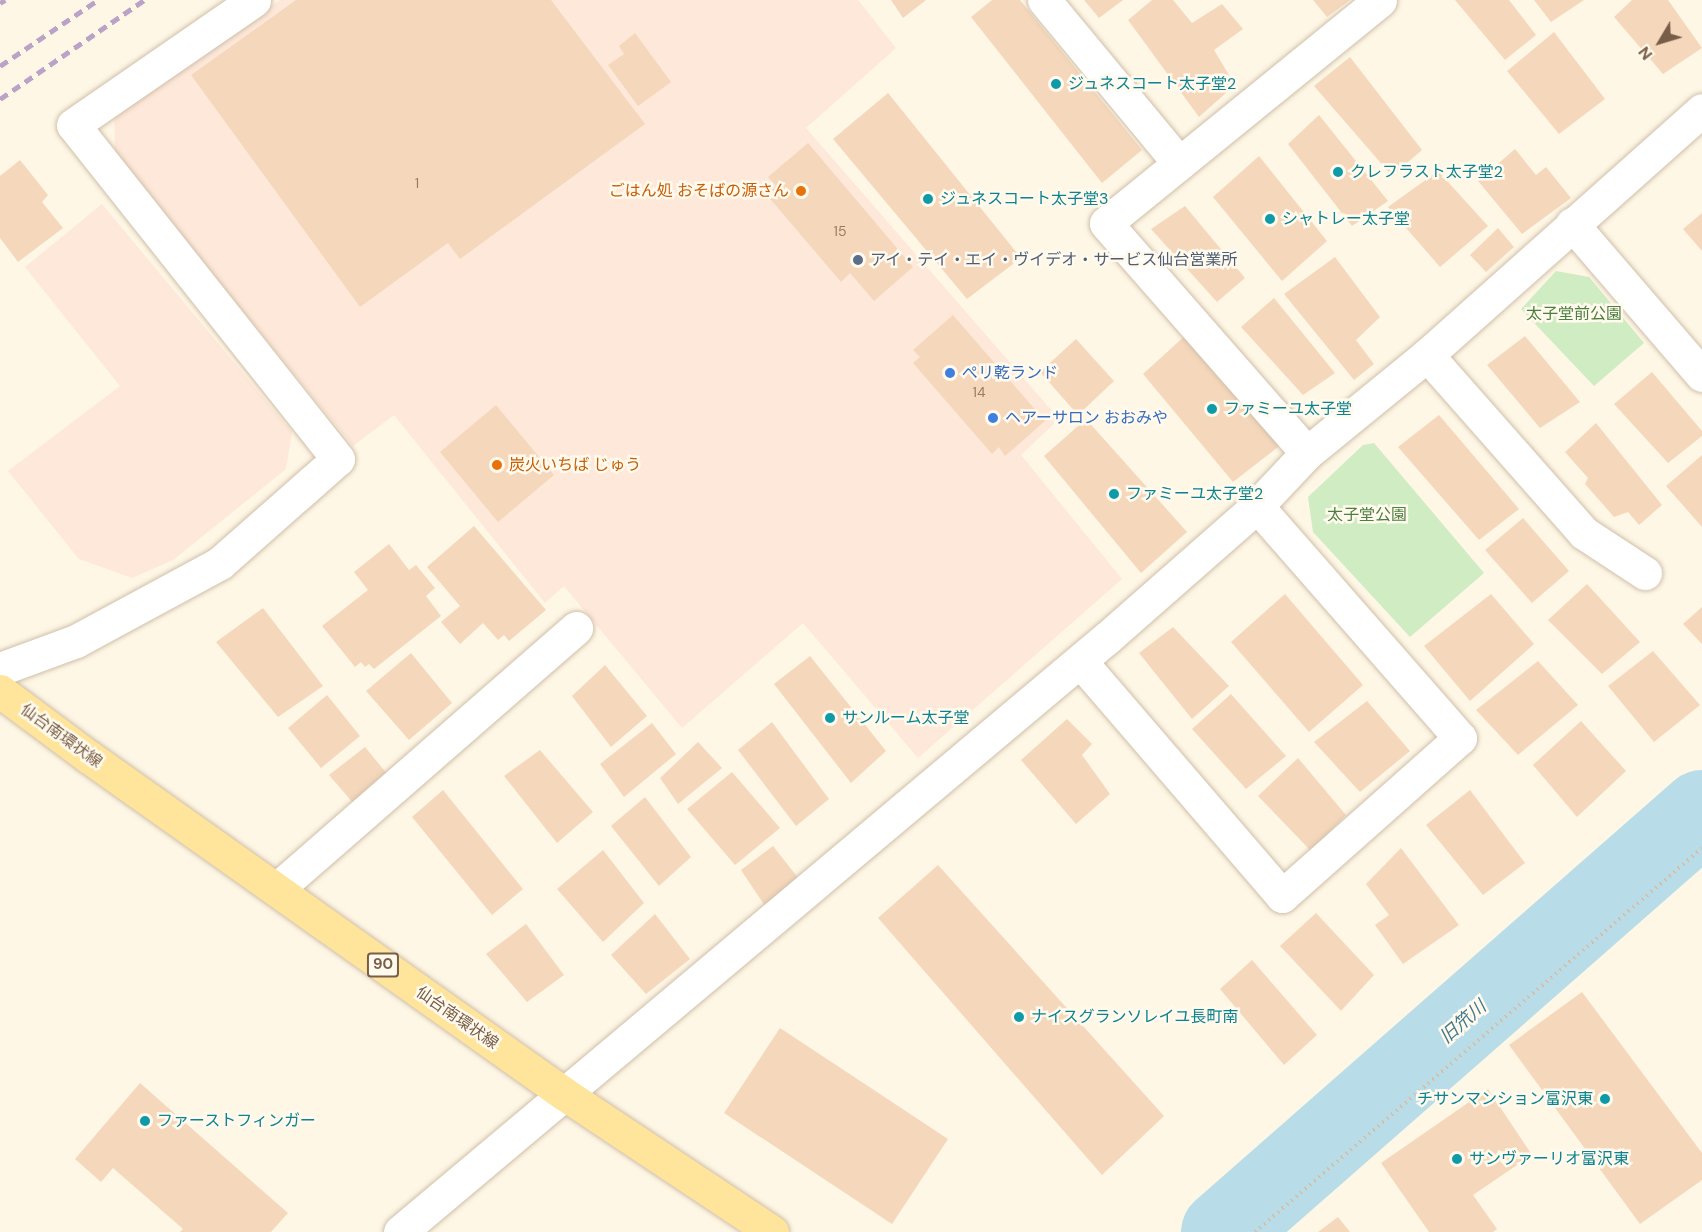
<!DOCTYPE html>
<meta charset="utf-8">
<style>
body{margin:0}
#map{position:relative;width:1702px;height:1232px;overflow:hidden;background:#fef7e5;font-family:"DM Sans","Noto Sans JP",sans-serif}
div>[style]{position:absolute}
.commercial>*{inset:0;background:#fee8d9}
.green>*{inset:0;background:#cfecc3}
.river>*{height:84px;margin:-42px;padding:0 42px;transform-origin:42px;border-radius:42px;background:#b8dde9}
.building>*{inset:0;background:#f5d8bb}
.path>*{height:4px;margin-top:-2px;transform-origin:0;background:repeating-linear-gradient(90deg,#dabb9e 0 1.5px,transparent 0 6px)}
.roads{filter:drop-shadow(0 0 2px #d0bfaa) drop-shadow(0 0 2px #d0bfaa)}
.street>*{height:33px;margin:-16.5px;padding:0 16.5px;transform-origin:16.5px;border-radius:16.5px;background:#fff}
.primary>*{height:33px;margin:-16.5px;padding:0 16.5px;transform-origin:16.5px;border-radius:16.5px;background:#ffe49b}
.rail>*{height:4.5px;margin-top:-2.25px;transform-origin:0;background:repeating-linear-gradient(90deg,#bba3c8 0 9px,transparent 0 15px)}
.dots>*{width:16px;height:16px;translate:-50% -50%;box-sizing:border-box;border:3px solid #fffaed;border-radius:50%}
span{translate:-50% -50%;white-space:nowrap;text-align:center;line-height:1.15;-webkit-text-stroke:5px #fffaed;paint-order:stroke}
.number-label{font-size:14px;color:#977c65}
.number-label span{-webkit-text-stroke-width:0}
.shield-label span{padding:2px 4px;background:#fffaed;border:2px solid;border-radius:4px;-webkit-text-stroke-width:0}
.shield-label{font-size:15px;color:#785e48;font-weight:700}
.culture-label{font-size:16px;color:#0d838f}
.left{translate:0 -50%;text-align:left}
.right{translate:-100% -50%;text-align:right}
.food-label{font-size:16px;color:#c56008}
.service-label{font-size:16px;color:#4e5e75}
.park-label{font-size:16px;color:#4c7f40}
.shop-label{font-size:16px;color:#366cbe}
.street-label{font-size:16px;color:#785e48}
.water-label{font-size:18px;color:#41798d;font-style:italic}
.north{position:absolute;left:1630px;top:12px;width:60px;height:60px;-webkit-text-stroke:4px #fffaed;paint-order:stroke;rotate:232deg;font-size:16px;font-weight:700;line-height:24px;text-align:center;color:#785e48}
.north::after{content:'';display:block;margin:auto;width:21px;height:27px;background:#785e48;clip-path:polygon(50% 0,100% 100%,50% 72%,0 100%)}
</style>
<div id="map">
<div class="commercial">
<i style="clip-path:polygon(280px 0,858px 0,896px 48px,806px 128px,1059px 419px,1021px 455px,1122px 579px,918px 758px,803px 623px,682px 728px,564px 586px,545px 603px,394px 415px,353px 446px,115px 155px,114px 111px)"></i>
<i style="clip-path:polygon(102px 204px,292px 432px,286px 469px,173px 560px,132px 578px,79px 559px,8px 471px,120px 386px,25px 267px)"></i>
</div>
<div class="green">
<i style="clip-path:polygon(1556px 271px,1589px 277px,1644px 343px,1594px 386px,1521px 309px)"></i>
<i style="clip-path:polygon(1374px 443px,1484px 573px,1410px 637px,1313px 532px,1308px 497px,1363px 445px)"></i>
</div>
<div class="river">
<i style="left:1223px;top:1232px;width:637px;rotate:-41.25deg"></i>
</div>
<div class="building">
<i style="clip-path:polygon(296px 0,551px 0,645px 124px,460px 259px,448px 243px,360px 307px,191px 75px)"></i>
<i style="clip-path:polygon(891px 0,926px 0,903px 18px)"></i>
<i style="clip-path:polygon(992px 0,1020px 0,1142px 150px,1102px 183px,971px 17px)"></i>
<i style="clip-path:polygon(1084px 0,1123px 0,1099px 18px)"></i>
<i style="clip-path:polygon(1152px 0,1173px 0,1192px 23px,1222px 4px,1243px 29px,1214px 50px,1235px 85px,1199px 117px,1128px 20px)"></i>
<i style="clip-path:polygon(1313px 0,1350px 0,1327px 17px)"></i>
<i style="clip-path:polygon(1455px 0,1509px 0,1536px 35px,1505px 60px)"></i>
<i style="clip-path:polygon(1534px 0,1584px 0,1551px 22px)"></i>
<i style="clip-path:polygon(1632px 0,1668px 0,1702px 48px,1663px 74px,1614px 17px)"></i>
<i style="clip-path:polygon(1554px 32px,1605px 99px,1559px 134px,1507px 71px)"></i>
<i style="clip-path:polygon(635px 33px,671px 82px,638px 106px,608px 65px,624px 54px,619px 46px)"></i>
<i style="clip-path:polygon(1350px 57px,1422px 150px,1392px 176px,1314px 86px)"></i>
<i style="clip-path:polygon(888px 93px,1021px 258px,967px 299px,833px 139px)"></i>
<i style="clip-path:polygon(1319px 115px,1388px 201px,1352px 226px,1288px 144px)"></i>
<i style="clip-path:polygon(808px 143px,913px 267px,874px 301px,850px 273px,841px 282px,766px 194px,776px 186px,768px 177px)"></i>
<i style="clip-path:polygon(1515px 149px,1536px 175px,1546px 167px,1571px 198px,1522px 234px,1478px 181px)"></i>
<i style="clip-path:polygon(1259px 156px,1327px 241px,1282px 281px,1213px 197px)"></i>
<i style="clip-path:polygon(20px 160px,48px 195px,42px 202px,63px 228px,18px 262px,0 238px,0 176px)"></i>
<i style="clip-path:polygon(1438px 171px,1488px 226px,1440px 267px,1388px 207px)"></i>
<i style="clip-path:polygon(1185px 206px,1245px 278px,1217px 302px,1151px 229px)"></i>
<i style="clip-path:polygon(1702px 213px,1702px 251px,1683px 229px)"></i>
<i style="clip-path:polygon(1498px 228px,1514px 247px,1486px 272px,1470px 255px)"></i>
<i style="clip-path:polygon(1335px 257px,1380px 317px,1356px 340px,1374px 364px,1354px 380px,1284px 294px)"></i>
<i style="clip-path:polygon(1274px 298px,1335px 373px,1303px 395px,1241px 327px)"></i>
<i style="clip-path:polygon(953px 315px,1045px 421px,1005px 456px,999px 447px,992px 454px,913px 363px,920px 357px,913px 350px)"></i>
<i style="clip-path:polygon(1188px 333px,1282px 444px,1233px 482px,1143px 374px)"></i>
<i style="clip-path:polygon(1525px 336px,1580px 402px,1540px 428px,1487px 365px)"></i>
<i style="clip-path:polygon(1076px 339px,1114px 381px,1078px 415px,1040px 372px)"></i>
<i style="clip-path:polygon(1652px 372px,1702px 431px,1702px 436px,1668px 463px,1614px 404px)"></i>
<i style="clip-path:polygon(496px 405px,554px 475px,498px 522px,440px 452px)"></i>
<i style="clip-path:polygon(1439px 415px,1519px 509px,1479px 540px,1398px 447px)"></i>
<i style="clip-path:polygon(1086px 419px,1187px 532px,1141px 573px,1044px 456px)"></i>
<i style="clip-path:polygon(1596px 423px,1662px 505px,1639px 525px,1628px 512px,1614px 517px,1585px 484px,1588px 478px,1565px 452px)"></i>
<i style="clip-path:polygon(1702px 455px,1702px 527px,1666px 486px)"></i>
<i style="clip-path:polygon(1523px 518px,1569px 571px,1532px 603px,1485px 550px)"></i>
<i style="clip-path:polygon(474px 526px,546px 610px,509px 641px,504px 635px,498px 640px,483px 623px,460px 644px,441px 622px,460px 606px,427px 567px)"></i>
<i style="clip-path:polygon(389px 544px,409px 570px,416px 565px,435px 588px,426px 596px,441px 616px,374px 669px,369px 664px,365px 667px,361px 662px,355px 667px,322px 626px,368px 590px,354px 572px)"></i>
<i style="clip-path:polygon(1587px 584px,1640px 642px,1602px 674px,1548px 620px)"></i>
<i style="clip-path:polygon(1285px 594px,1363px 685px,1309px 732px,1231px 642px)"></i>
<i style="clip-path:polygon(1491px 594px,1534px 644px,1470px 701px,1424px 646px)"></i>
<i style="clip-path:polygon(1702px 607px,1702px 644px,1683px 624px)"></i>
<i style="clip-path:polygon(263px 608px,323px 686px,278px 717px,216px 642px)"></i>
<i style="clip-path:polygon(1173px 627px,1229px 686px,1192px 719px,1139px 653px)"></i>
<i style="clip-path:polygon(1653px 651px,1700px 705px,1654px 742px,1608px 686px)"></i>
<i style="clip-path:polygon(411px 653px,452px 703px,409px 740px,366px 691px)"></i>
<i style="clip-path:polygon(810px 656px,886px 751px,851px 783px,774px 684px)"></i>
<i style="clip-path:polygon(1538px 661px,1578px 705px,1518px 755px,1476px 710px)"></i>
<i style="clip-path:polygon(605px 665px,647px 716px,611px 747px,572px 696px)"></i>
<i style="clip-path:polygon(1231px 694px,1286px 756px,1246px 789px,1192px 729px)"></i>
<i style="clip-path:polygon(327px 695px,360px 736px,321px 768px,288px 728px)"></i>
<i style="clip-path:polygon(1367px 701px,1410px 751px,1360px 792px,1314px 742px)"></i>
<i style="clip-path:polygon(1067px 719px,1092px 744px,1082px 755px,1110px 794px,1076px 824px,1021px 760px)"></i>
<i style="clip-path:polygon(1581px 721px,1626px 771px,1577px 817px,1533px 765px)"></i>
<i style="clip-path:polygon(772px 722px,829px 799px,796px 826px,738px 750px)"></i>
<i style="clip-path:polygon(652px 723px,676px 754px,624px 797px,600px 764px)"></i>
<i style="clip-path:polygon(698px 742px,722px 768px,678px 804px,660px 778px)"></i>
<i style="clip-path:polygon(365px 747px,388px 775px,354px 804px,329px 775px)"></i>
<i style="clip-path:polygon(540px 750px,593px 812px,557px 843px,504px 776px)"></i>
<i style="clip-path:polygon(1298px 758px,1346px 815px,1311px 851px,1258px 796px)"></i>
<i style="clip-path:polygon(732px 772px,780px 828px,735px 865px,687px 809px)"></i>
<i style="clip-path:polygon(443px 790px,523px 889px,492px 915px,412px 817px)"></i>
<i style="clip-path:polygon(1470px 790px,1525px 863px,1483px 895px,1426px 825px)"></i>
<i style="clip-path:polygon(645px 797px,691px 857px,659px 886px,611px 826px)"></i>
<i style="clip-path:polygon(773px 846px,799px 879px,765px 906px,741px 870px)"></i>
<i style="clip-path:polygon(1401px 848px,1459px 925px,1403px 964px,1375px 925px,1389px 915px,1366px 884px)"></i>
<i style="clip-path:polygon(603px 850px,644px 903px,603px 942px,557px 889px)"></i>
<i style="clip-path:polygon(938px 865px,1164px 1116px,1102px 1175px,878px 918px)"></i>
<i style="clip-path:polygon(1316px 913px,1374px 975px,1341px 1011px,1280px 946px)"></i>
<i style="clip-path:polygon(655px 914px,690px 959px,646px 994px,611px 955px)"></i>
<i style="clip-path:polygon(526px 924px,564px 975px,527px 1002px,486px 954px)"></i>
<i style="clip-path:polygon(1252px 960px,1317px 1035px,1284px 1065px,1220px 989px)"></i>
<i style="clip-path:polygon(1582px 992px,1702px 1153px,1702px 1180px,1640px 1224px,1509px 1045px)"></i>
<i style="clip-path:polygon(780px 1028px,948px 1139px,892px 1224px,724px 1113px)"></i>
<i style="clip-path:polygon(140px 1083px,288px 1213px,271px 1232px,180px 1232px,183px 1229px,113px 1168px,101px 1182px,75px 1159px)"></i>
<i style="clip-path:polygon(1488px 1089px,1532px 1155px,1473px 1195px,1497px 1229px,1493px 1232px,1429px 1232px,1381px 1163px)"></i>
<i style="clip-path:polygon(1338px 1217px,1350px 1232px,1318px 1232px)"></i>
</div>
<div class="path">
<i style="left:1255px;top:1232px;width:589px;rotate:-40.66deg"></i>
</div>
<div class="roads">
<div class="street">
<i style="left:1044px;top:0;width:212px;rotate:50.4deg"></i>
<i style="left:1572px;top:224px;width:199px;rotate:49.3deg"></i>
<i style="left:1427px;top:355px;width:237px;rotate:48.6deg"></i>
<i style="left:1584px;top:533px;width:73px;rotate:33.3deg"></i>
<i style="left:1307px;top:453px;width:305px;rotate:-131.2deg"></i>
<i style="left:1106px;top:223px;width:353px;rotate:-39.1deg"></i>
<i style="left:1080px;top:661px;width:310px;rotate:49.3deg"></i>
<i style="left:1282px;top:896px;width:238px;rotate:-41.6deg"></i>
<i style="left:1460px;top:738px;width:308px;rotate:-131.2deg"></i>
<i style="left:0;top:669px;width:81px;rotate:-20.2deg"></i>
<i style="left:76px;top:641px;width:164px;rotate:-28.4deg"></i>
<i style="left:220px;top:563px;width:157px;rotate:-41.4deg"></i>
<i style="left:338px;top:459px;width:426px;rotate:-128.4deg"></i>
<i style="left:73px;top:125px;width:220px;rotate:-34.6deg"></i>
<i style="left:277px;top:889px;width:397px;rotate:-41.1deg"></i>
<i style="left:400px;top:1232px;width:923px;rotate:-40.04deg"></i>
<i style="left:1107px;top:638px;width:200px;rotate:-41.3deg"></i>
<i style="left:1257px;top:506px;width:73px;rotate:-46.7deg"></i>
<i style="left:1307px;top:453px;width:155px;rotate:-39.2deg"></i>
<i style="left:1427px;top:355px;width:368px;rotate:-41.7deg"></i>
</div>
<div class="primary">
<i style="left:0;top:691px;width:111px;rotate:36.6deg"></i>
<i style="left:89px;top:757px;width:581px;rotate:35.33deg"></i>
<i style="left:563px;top:1093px;width:251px;rotate:33.6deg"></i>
</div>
</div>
<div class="rail">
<i style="left:0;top:3px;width:6px;rotate:-31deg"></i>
<i style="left:0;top:66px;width:118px;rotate:-34deg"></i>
<i style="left:0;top:99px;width:175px;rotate:-34.5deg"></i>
</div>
<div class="dots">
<i style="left:1056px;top:84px;background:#0f9aa8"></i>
<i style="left:1338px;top:172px;background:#0f9aa8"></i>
<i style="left:801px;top:191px;background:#e8710a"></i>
<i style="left:928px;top:199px;background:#0f9aa8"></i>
<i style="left:1270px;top:219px;background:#0f9aa8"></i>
<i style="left:858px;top:260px;background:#5c6f8a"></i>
<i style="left:950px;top:373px;background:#3f7fe0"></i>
<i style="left:1212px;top:409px;background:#0f9aa8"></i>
<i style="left:993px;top:418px;background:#3f7fe0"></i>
<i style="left:497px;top:465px;background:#e8710a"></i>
<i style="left:1114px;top:494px;background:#0f9aa8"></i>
<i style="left:830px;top:718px;background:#0f9aa8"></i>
<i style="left:1019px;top:1017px;background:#0f9aa8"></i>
<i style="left:1605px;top:1099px;background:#0f9aa8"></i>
<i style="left:145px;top:1121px;background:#0f9aa8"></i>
<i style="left:1457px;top:1159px;background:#0f9aa8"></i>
</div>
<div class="number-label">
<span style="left:417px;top:183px">1</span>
<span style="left:840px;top:231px">15</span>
<span style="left:979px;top:392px">14</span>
</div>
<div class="shield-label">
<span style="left:383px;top:965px">90</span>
</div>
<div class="culture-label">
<span class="left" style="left:1068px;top:84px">ジュネスコート太子堂2</span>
<span class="left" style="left:1350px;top:172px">クレフラスト太子堂2</span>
<span class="left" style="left:940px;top:199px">ジュネスコート太子堂3</span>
<span class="left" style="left:1282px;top:219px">シャトレー太子堂</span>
<span class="left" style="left:1224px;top:409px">ファミーユ太子堂</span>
<span class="left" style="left:1126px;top:494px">ファミーユ太子堂2</span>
<span class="left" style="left:842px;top:718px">サンルーム太子堂</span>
<span class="left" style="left:1031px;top:1017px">ナイスグランソレイユ長町南</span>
<span class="right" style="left:1593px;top:1099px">チサンマンション富沢東</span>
<span class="left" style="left:157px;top:1121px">ファーストフィンガー</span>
<span class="left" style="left:1469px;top:1159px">サンヴァーリオ富沢東</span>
</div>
<div class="food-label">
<span class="right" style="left:789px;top:191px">ごはん処 おそばの源さん</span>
<span class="left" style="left:509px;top:465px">炭火いちば じゅう</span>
</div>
<div class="service-label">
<span class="left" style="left:870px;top:260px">アイ・テイ・エイ・ヴイデオ・サービス仙台営業所</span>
</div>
<div class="park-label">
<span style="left:1574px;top:314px">太子堂前公園</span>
<span style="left:1367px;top:515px">太子堂公園</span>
</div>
<div class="shop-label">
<span class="left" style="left:962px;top:373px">ぺリ乾ランド</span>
<span class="left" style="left:1005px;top:418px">ヘアーサロン おおみや</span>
</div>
<div class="street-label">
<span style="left:61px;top:736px;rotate:36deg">仙台南環状線</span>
<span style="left:457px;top:1018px;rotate:35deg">仙台南環状線</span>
</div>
<div class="water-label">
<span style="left:1463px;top:1022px;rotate:-41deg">旧笊川</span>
</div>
<div class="north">N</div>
</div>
